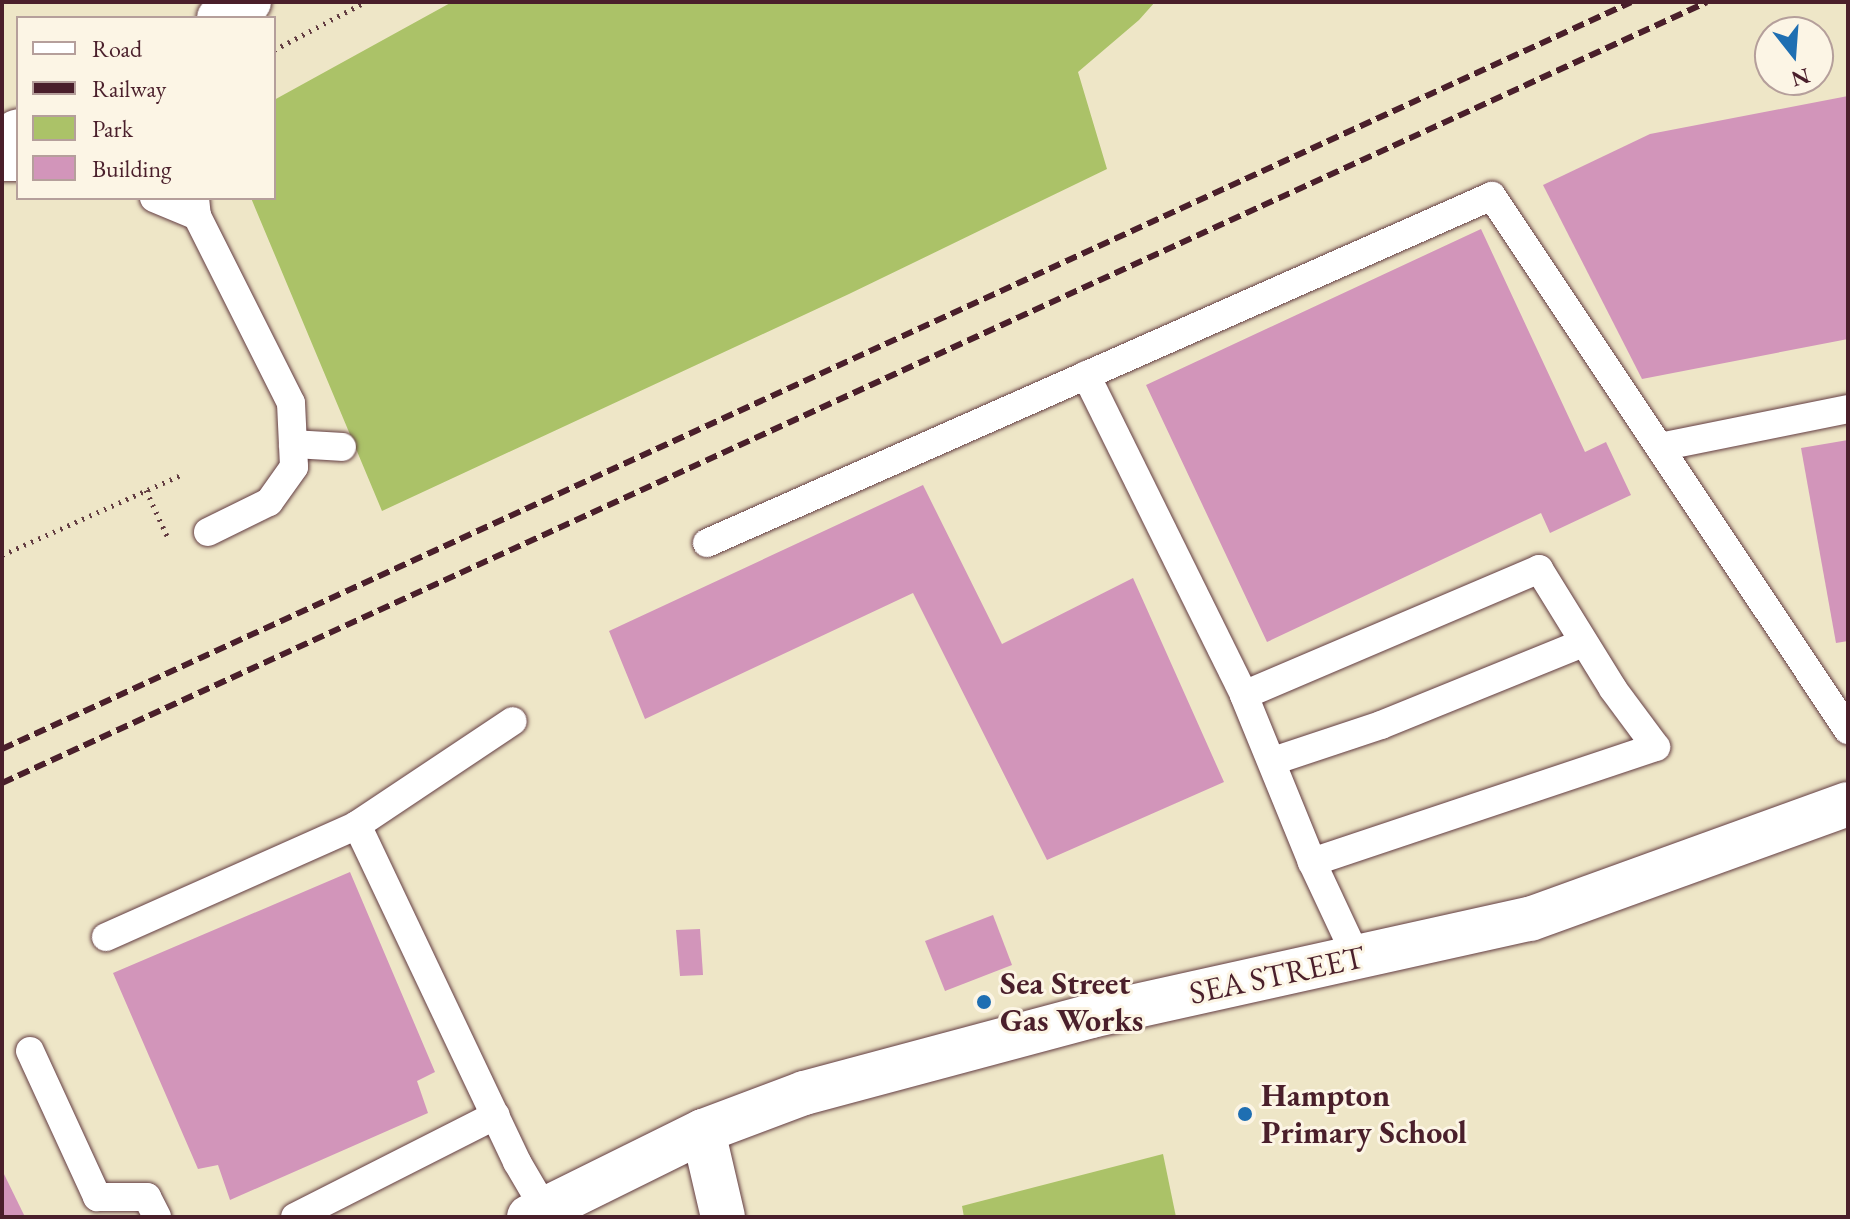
<!DOCTYPE html>
<style>
body{margin:0}
#map{position:relative;width:1850px;height:1219px;overflow:hidden;background:#eee6c7;font-family:"EB Garamond",serif}
div>[style]{position:absolute}
.green>*{inset:0;background:#abc268}
.building>*{inset:0;background:#d295ba}
.path>*{height:5px;margin-top:-2.5px;transform-origin:0;background:repeating-linear-gradient(90deg,#633d42 0 2px,transparent 0 8px)}
.roads{filter:drop-shadow(0 0 2px #633d42) drop-shadow(0 0 2px #633d42)}
.lane>*{height:28px;margin:-14px;padding:0 14px;transform-origin:14px;border-radius:14px;background:#fff}
.street>*{height:44px;margin:-22px;padding:0 22px;transform-origin:22px;border-radius:22px;background:#fff}
.secondary>*{height:44px;margin:-22px;padding:0 22px;transform-origin:22px;border-radius:22px;background:#fff}
.primary>*{height:44px;margin:-22px;padding:0 22px;transform-origin:22px;border-radius:22px;background:#fff}
.rail>*{height:6px;margin-top:-3px;transform-origin:0;background:repeating-linear-gradient(90deg,#4a1f2b 0 12px,transparent 0 18px)}
.dots>*{width:22px;height:22px;translate:-50% -50%;box-sizing:border-box;border:4px solid #fcf5e5;border-radius:50%}
span{translate:-50% -50%;white-space:nowrap;text-align:center;line-height:1.15;-webkit-text-stroke:6px #fcf5e5;paint-order:stroke}
.street-label{font-size:32px;color:#4a1f2b}
.poi-label{font-size:32px;color:#4a1f2b;font-weight:700}
.left{translate:0 -50%;text-align:left}
.frame{position:absolute;inset:0;border:4px solid #4a1f2b;pointer-events:none}
.legend{position:absolute;left:16px;top:16px;width:260px;height:184px;box-sizing:border-box;background:#fcf5e5;border:2px solid #b59f9b;margin:0;padding:10px 14px;list-style:none;font-size:24px;color:#4a1f2b}
.legend li{display:flex;align-items:center;gap:16px;height:40px}
.legend b{width:40px;border:2px solid #b59f9b}
.north{position:absolute;left:1754px;top:16px;width:80px;height:80px;box-sizing:border-box;background:#fcf5e5;border:2px solid #b59f9b;border-radius:50%;rotate:163deg;font-size:22px;font-weight:700;line-height:32px;text-align:center;color:#4a1f2b}
.north::after{content:'';display:block;margin:auto;width:28px;height:36px;background:#1f6fb2;clip-path:polygon(50% 0,100% 100%,50% 72%,0 100%)}
</style>
<div id="map">
<div class="green">
<i style="clip-path:polygon(452px 2px,1155px 2px,1139px 20px,1078px 72px,1107px 169px,849px 294px,382px 511px,251px 198px,274px 198px,274px 100px)"></i>
<i style="clip-path:polygon(1163px 1154px,1176px 1217px,964px 1217px,962px 1206px)"></i>
</div>
<div class="building">
<i style="clip-path:polygon(1848px 96px,1848px 339px,1642px 379px,1543px 185px,1650px 134px)"></i>
<i style="clip-path:polygon(1481px 229px,1585px 452px,1606px 442px,1631px 495px,1550px 533px,1541px 513px,1267px 642px,1146px 385px)"></i>
<i style="clip-path:polygon(1848px 440px,1848px 641px,1836px 643px,1801px 448px)"></i>
<i style="clip-path:polygon(923px 485px,1002px 644px,1133px 578px,1224px 782px,1047px 860px,913px 593px,645px 719px,609px 631px)"></i>
<i style="clip-path:polygon(350px 872px,435px 1072px,417px 1081px,428px 1113px,230px 1200px,218px 1165px,198px 1169px,113px 973px)"></i>
<i style="clip-path:polygon(993px 915px,1012px 965px,945px 991px,925px 941px)"></i>
<i style="clip-path:polygon(700px 929px,703px 975px,680px 976px,676px 930px)"></i>
<i style="clip-path:polygon(2px 1170px,25px 1217px,2px 1217px)"></i>
</div>
<div class="path">
<i style="left:274px;top:50px;width:103px;rotate:-27.8deg"></i>
<i style="left:146px;top:490px;width:55px;rotate:65.3deg"></i>
<i style="left:2px;top:555px;width:196px;rotate:-24.1deg"></i>
</div>
<div class="roads">
<div class="lane">
<i style="left:2px;top:167px;width:16px"></i>
<i style="left:154px;top:198px;width:47px;rotate:22.7deg"></i>
<i style="left:195px;top:198px;width:18px;rotate:84deg"></i>
<i style="left:197px;top:216px;width:209px;rotate:63.3deg"></i>
<i style="left:291px;top:403px;width:64px;rotate:87.3deg"></i>
<i style="left:294px;top:467px;width:43px;rotate:125.5deg"></i>
<i style="left:269px;top:502px;width:68px;rotate:153.8deg"></i>
<i style="left:1086px;top:375px;width:357px;rotate:63.7deg"></i>
<i style="left:293px;top:444px;width:49px;rotate:3.5deg"></i>
<i style="left:1660px;top:447px;width:192px;rotate:-11.4deg"></i>
<i style="left:707px;top:543px;width:858px;rotate:-23.85deg"></i>
<i style="left:1492px;top:196px;width:642px;rotate:56.31deg"></i>
<i style="left:1273px;top:761px;width:114px;rotate:-18.4deg"></i>
<i style="left:1381px;top:725px;width:218px;rotate:-22.1deg"></i>
<i style="left:357px;top:825px;width:373px;rotate:64.6deg"></i>
<i style="left:517px;top:1162px;width:53px;rotate:59.6deg"></i>
<i style="left:1312px;top:862px;width:180px;rotate:-112.2deg"></i>
<i style="left:1244px;top:695px;width:321px;rotate:-23.1deg"></i>
<i style="left:1539px;top:569px;width:141px;rotate:58.3deg"></i>
<i style="left:1613px;top:689px;width:72px;rotate:53.4deg"></i>
<i style="left:1656px;top:747px;width:363px;rotate:161.5deg"></i>
<i style="left:1312px;top:862px;width:106px;rotate:64.9deg"></i>
<i style="left:106px;top:937px;width:275px;rotate:-24deg"></i>
<i style="left:357px;top:825px;width:187px;rotate:-33.7deg"></i>
<i style="left:30px;top:1051px;width:161px;rotate:65.3deg"></i>
<i style="left:97px;top:1197px;width:50px"></i>
<i style="left:147px;top:1197px;width:22px;rotate:63deg"></i>
<i style="left:295px;top:1217px;width:225px;rotate:-26.9deg"></i>
</div>
<div class="street">
<i style="left:703px;top:1131px;width:88px;rotate:76.9deg"></i>
</div>
<div class="secondary">
<i style="left:529px;top:1217px;width:194px;rotate:-26.3deg"></i>
<i style="left:703px;top:1131px;width:108px;rotate:-20.6deg"></i>
<i style="left:804px;top:1093px;width:297px;rotate:-15deg"></i>
<i style="left:1091px;top:1016px;width:450px;rotate:-12.5deg"></i>
<i style="left:1530px;top:919px;width:338px;rotate:-19.9deg"></i>
</div>
<div class="primary">
<i style="left:219px;top:18px;width:34px;rotate:-28deg"></i>
<i style="left:2px;top:140px;width:18px;rotate:-29deg"></i>
</div>
</div>
<div class="rail">
<i style="left:2px;top:749px;width:1792px;rotate:-24.63deg"></i>
<i style="left:2px;top:783px;width:1875px;rotate:-24.61deg"></i>
</div>
<div class="dots">
<i style="left:984px;top:1002px;background:#1f6fb2"></i>
<i style="left:1245px;top:1114px;background:#1f6fb2"></i>
</div>
<div class="street-label">
<span style="left:1277px;top:975px;rotate:-12deg">SEA STREET</span>
</div>
<div class="poi-label">
<span class="left" style="left:1000px;top:1002px">Sea Street<br>Gas Works</span>
<span class="left" style="left:1261px;top:1114px">Hampton<br>Primary School</span>
</div>
<div class="frame"></div>
<ul class="legend">
<li><b style="height:10px;background:#fff"></b>Road</li>
<li><b style="height:10px;background:#4a1f2b"></b>Railway</li>
<li><b style="height:22px;background:#abc268"></b>Park</li>
<li><b style="height:22px;background:#d295ba"></b>Building</li>
</ul>
<div class="north">N</div>
</div>
